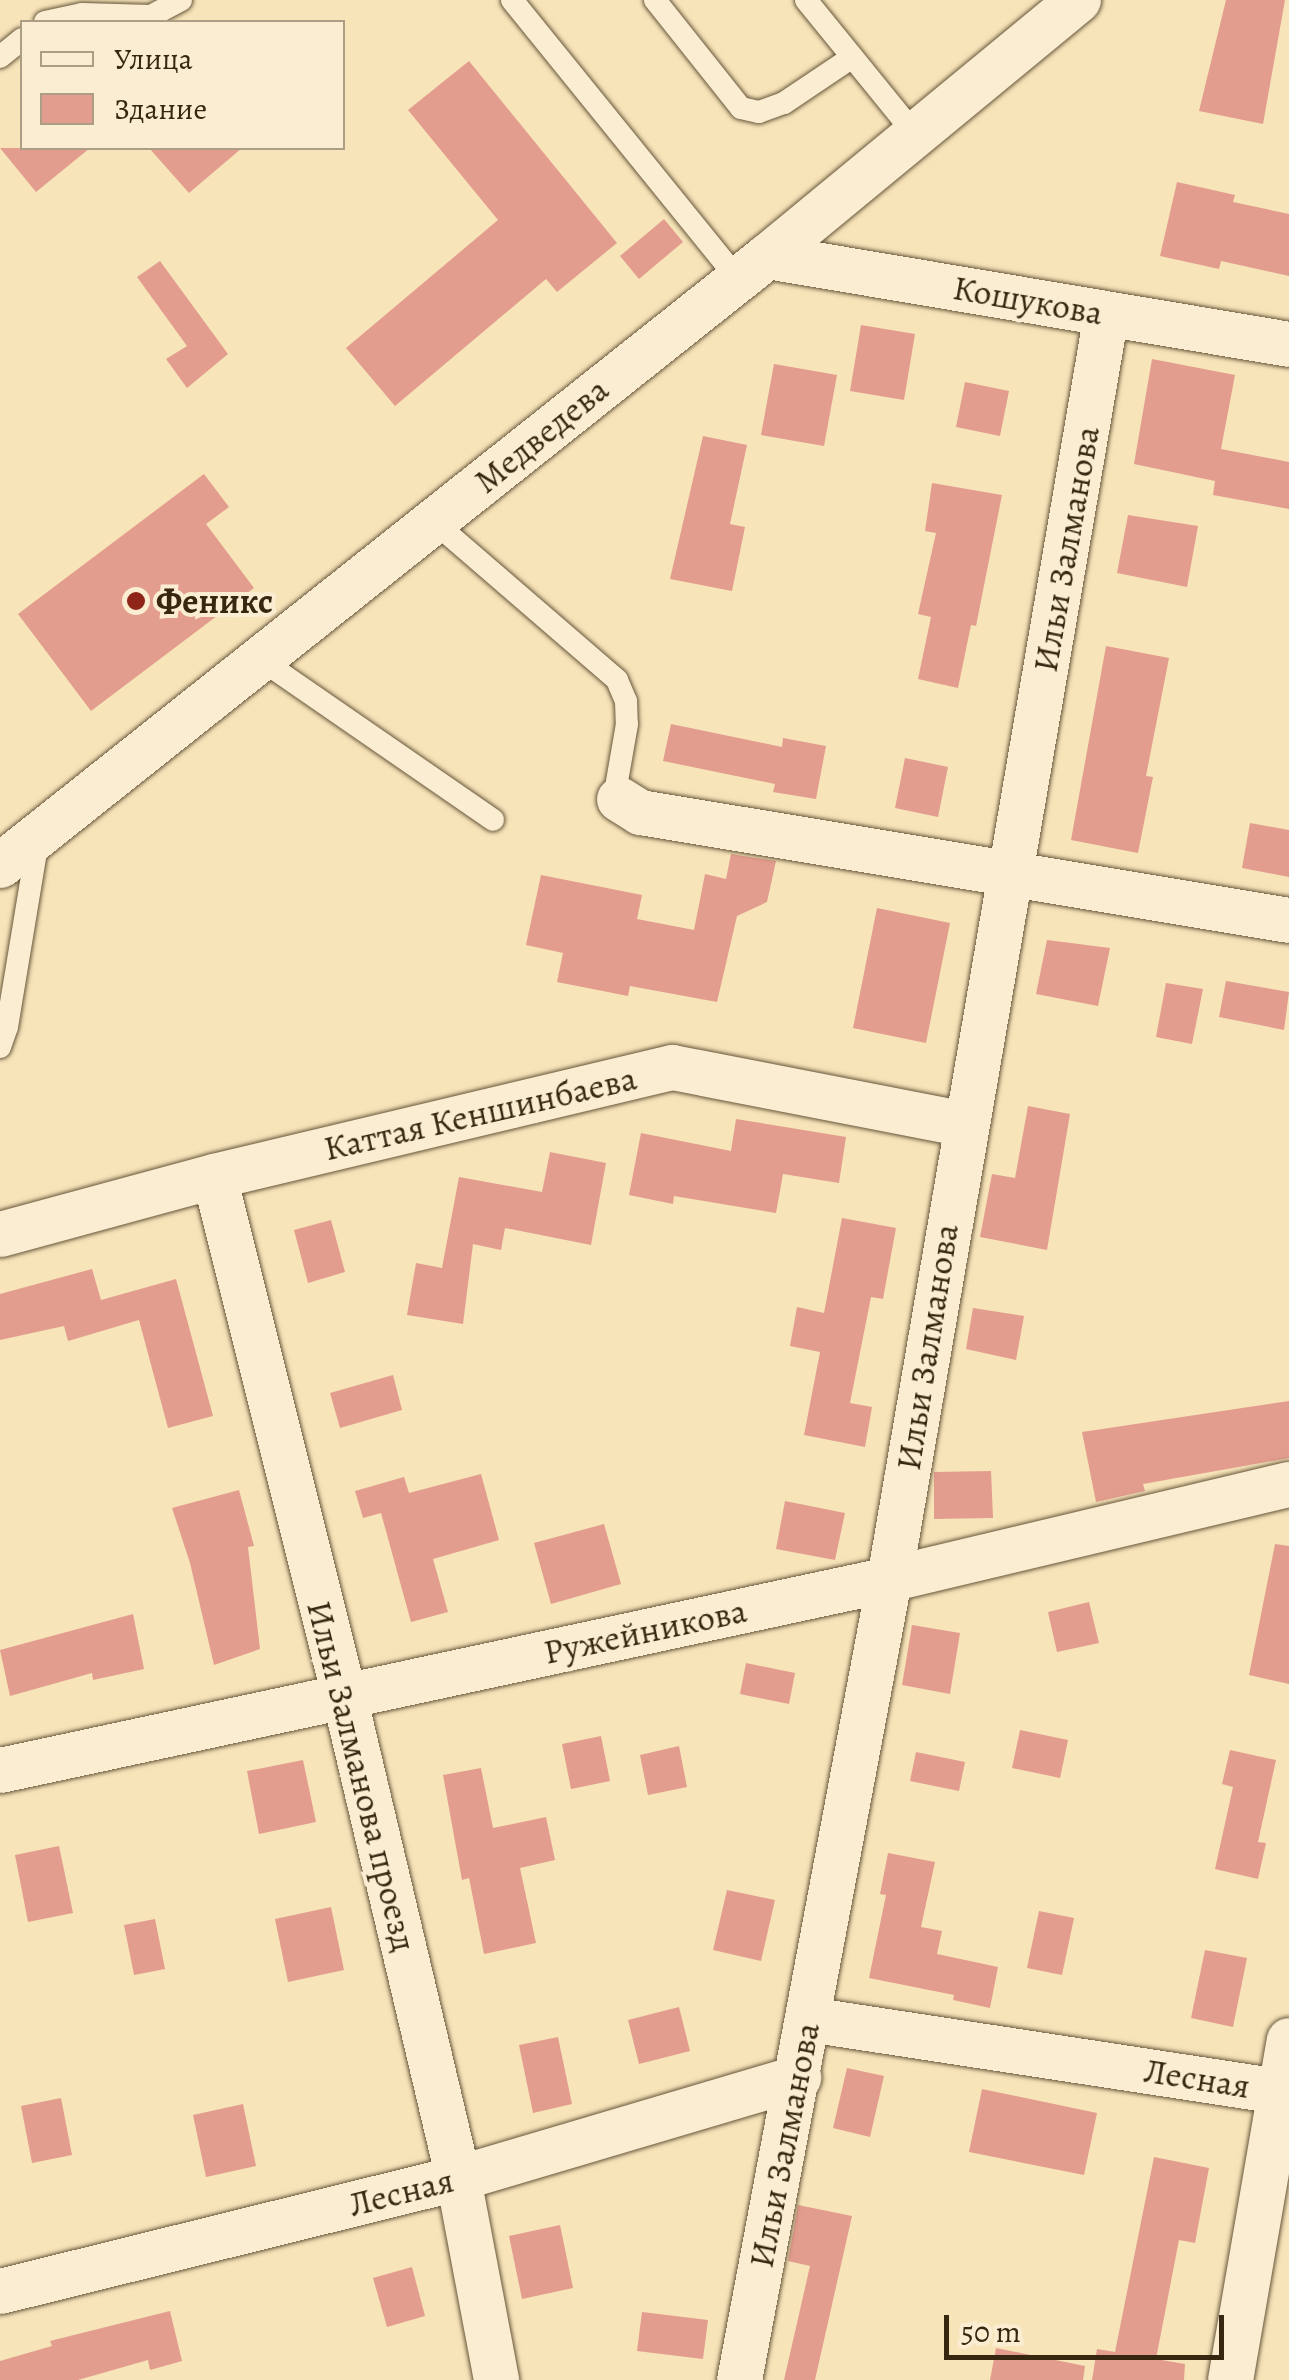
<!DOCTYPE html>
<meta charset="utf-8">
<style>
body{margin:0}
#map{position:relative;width:1289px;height:2380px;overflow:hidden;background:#f7e4b9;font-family:Alegreya,serif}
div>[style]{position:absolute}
.building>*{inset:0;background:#e39d8e}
.roads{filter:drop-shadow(0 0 2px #67563b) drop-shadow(0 0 2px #67563b)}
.lane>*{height:22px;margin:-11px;padding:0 11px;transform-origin:11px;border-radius:11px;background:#faedd2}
.street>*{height:45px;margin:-22.5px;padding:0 22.5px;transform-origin:22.5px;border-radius:22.5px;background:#faedd2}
.dots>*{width:28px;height:28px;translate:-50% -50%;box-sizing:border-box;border:5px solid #faedd2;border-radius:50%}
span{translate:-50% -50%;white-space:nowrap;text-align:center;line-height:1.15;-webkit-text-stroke:8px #faedd2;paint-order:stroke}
.street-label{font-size:35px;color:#372711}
.poi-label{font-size:35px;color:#372711;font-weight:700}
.left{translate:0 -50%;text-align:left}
.legend{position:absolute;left:20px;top:20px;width:325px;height:130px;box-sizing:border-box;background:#faedd2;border:2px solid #ac9e85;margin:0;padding:12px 18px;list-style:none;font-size:30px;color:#372711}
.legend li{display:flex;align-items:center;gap:20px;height:50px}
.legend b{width:50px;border:2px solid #ac9e85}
.scale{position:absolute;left:944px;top:2315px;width:280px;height:45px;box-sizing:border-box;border:5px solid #372711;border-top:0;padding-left:12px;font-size:30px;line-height:35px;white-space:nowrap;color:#372711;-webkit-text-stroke:8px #faedd2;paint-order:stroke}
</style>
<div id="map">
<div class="building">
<i style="clip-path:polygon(1226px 0,1285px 0,1263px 124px,1199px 111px)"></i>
<i style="clip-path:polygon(469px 61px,617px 243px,557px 292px,546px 279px,395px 406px,346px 348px,498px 220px,408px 110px)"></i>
<i style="clip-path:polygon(0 148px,90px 148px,36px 192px)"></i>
<i style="clip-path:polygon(149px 148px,242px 148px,189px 193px)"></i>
<i style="clip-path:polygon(1177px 182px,1235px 195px,1233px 202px,1289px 214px,1289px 276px,1221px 261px,1219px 269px,1160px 256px)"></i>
<i style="clip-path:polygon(664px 219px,683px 242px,639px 279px,620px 256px)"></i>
<i style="clip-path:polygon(160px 261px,228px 354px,187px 388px,166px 359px,187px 346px,137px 277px)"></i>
<i style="clip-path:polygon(861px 325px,915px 334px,904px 400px,850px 391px)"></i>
<i style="clip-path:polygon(1152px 359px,1235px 375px,1221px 449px,1289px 462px,1289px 509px,1213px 495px,1215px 481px,1134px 464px)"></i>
<i style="clip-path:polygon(774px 364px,837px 375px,824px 446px,761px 435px)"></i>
<i style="clip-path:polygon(965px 382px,1009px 391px,1000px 436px,956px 427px)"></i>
<i style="clip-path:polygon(703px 436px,747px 445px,730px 524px,745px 527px,732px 591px,670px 579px)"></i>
<i style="clip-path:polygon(204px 474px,229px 507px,206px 524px,254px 588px,91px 711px,18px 614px)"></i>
<i style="clip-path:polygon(932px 483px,1002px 495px,976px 626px,971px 625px,958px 688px,918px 679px,931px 617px,918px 614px,936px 533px,925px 531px)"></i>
<i style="clip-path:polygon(1128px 515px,1198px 526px,1187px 587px,1117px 573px)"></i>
<i style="clip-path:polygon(1106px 646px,1169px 658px,1146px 776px,1153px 777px,1138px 853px,1071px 840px)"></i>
<i style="clip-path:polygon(671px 724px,782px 747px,783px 738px,826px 746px,816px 799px,773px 792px,775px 784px,663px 761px)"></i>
<i style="clip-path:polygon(905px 758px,948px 767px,938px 817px,895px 808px)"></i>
<i style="clip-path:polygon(1250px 823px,1289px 830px,1289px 877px,1242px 868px)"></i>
<i style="clip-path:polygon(731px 854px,776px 861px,767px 902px,737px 916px,717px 1002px,630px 986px,628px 996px,557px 982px,563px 953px,526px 945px,541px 875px,642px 895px,637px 919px,694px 930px,705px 874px,726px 879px)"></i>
<i style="clip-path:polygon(877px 908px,950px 923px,926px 1043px,853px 1028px)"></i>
<i style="clip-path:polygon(1047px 940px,1110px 948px,1098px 1006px,1036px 994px)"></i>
<i style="clip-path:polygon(1226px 981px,1289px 992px,1284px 1030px,1219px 1017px)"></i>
<i style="clip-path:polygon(1166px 983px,1203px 989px,1192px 1044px,1156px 1037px)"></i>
<i style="clip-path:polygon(1028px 1106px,1070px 1114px,1047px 1250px,980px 1237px,992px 1174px,1015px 1178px)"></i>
<i style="clip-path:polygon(736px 1119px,846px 1137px,839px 1183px,783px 1174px,776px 1213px,674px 1196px,673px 1204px,629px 1195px,641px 1133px,731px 1151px)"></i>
<i style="clip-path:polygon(550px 1152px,606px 1163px,591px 1245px,505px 1228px,501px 1250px,473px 1244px,463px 1324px,407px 1315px,416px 1263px,442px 1268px,459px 1177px,542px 1192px)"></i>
<i style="clip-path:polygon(842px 1218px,896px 1228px,883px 1299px,871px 1297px,850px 1403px,872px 1407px,865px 1447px,804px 1435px,820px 1352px,790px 1346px,797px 1307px,824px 1313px)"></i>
<i style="clip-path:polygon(331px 1220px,345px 1272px,308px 1283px,294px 1230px)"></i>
<i style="clip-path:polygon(92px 1269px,101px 1300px,176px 1279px,213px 1416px,168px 1428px,139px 1320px,68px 1341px,64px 1326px,0 1340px,0 1294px)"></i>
<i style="clip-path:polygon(973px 1308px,1024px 1316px,1016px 1360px,966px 1349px)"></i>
<i style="clip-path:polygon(393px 1375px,402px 1410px,340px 1428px,330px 1393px)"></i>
<i style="clip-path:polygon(1289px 1401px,1289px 1458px,1143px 1484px,1145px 1491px,1096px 1502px,1082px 1432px)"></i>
<i style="clip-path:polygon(991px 1471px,993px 1518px,934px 1519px,934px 1472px)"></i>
<i style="clip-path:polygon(481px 1474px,499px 1540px,433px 1559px,448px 1612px,411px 1622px,381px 1513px,363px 1518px,355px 1491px,404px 1477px,409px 1493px)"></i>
<i style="clip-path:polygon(239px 1490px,254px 1546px,248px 1547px,260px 1649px,214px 1665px,190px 1563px,172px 1508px)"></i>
<i style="clip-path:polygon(785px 1501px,845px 1513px,835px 1560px,776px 1549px)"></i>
<i style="clip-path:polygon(604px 1524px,621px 1584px,551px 1604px,534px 1543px)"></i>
<i style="clip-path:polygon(1275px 1544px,1289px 1546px,1289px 1684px,1249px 1675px)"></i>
<i style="clip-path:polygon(1089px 1602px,1099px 1643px,1057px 1652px,1048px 1612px)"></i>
<i style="clip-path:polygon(133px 1614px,144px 1669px,93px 1680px,92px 1673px,10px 1696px,0 1650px)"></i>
<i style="clip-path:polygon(912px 1625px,960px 1633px,950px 1694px,902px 1685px)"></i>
<i style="clip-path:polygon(746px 1663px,795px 1673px,789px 1704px,740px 1694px)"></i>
<i style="clip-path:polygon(1020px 1730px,1068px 1740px,1060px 1778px,1012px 1768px)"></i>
<i style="clip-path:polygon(601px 1736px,610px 1781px,571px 1789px,562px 1744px)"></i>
<i style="clip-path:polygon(679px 1746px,687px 1787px,648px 1795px,640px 1755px)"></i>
<i style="clip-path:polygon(1230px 1750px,1276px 1760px,1258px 1842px,1266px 1843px,1258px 1879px,1215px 1869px,1233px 1787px,1222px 1784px)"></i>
<i style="clip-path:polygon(916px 1752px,965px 1762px,959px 1791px,910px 1781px)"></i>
<i style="clip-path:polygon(303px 1760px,316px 1822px,259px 1834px,247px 1771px)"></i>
<i style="clip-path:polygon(481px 1768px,493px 1828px,546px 1817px,555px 1860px,520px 1868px,536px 1943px,484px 1954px,469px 1878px,462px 1880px,443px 1775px)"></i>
<i style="clip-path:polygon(59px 1846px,73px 1913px,28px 1922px,15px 1855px)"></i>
<i style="clip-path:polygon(888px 1853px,935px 1862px,921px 1927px,942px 1931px,937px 1954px,998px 1967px,990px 2008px,953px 2000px,954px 1995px,869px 1978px,886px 1895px,880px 1894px)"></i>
<i style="clip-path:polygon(727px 1890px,775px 1900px,761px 1961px,713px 1950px)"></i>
<i style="clip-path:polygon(331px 1907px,344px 1970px,288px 1982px,275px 1919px)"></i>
<i style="clip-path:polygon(1039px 1911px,1074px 1918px,1062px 1975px,1027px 1968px)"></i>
<i style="clip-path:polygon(155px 1919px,165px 1969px,134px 1975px,124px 1925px)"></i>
<i style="clip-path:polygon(1205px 1950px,1247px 1958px,1233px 2027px,1191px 2018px)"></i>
<i style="clip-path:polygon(679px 2007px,690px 2051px,639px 2064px,628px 2020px)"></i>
<i style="clip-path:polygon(558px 2037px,572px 2104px,533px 2113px,519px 2045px)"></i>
<i style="clip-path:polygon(847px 2068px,884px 2076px,870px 2137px,833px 2128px)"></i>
<i style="clip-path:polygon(982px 2089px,1097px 2113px,1084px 2175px,969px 2152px)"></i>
<i style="clip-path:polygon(61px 2098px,72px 2155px,32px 2163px,21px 2106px)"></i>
<i style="clip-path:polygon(243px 2104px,256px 2166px,206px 2177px,193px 2115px)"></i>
<i style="clip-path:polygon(1154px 2157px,1209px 2168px,1195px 2243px,1179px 2240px,1156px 2359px,1185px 2364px,1184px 2380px,1092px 2380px,1097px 2349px,1115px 2352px)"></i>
<i style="clip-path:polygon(798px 2205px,852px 2216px,815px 2380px,784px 2380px,810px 2266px,788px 2261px)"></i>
<i style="clip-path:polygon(560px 2225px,573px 2288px,522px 2299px,509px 2236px)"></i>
<i style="clip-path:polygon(412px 2267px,425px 2316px,387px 2327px,373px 2278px)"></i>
<i style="clip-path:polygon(170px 2311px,182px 2361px,150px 2370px,148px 2360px,78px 2380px,0 2380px,0 2361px,52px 2346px,50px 2341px)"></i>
<i style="clip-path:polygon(642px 2312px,708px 2320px,703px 2359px,637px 2351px)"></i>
<i style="clip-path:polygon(996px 2348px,1085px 2366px,1083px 2380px,990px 2380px)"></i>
</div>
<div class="roads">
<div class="lane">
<i style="left:512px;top:0;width:359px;rotate:51deg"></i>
<i style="left:655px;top:0;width:138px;rotate:51.5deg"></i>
<i style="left:741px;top:108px;width:18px;rotate:13deg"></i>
<i style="left:759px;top:112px;width:27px;rotate:-20deg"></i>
<i style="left:784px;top:103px;width:81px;rotate:-33.9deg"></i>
<i style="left:806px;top:0;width:173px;rotate:50.9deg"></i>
<i style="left:45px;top:22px;width:38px;rotate:-12deg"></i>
<i style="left:82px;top:14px;width:69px;rotate:1.7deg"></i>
<i style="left:151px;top:16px;width:34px;rotate:-28deg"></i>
<i style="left:0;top:57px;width:28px;rotate:-39deg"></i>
<i style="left:433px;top:521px;width:243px;rotate:40.8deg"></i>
<i style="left:617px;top:680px;width:23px;rotate:67deg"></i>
<i style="left:626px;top:701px;width:23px;rotate:88deg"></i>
<i style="left:627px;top:724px;width:64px;rotate:99.9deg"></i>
<i style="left:616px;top:787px;width:12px;rotate:76deg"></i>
<i style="left:260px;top:659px;width:283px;rotate:34.6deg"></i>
<i style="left:0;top:1047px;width:21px;rotate:-71deg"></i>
<i style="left:7px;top:1027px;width:191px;rotate:-80.6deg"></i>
</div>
<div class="street">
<i style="left:767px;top:256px;width:529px;rotate:9.57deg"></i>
<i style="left:619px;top:799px;width:25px;rotate:32deg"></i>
<i style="left:640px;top:812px;width:658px;rotate:9.45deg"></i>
<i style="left:0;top:865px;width:979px;rotate:-38.45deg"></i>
<i style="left:767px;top:256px;width:403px;rotate:-39.5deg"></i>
<i style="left:214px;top:1176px;width:536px;rotate:75.96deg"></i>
<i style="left:344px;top:1696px;width:495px;rotate:76.7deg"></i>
<i style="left:458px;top:2178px;width:206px;rotate:79.3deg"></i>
<i style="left:0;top:1234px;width:222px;rotate:-15.2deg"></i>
<i style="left:214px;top:1176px;width:471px;rotate:-13.4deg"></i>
<i style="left:672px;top:1067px;width:298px;rotate:11deg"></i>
<i style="left:0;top:1770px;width:909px;rotate:-12.13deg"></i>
<i style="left:889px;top:1579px;width:411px;rotate:-13.4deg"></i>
<i style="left:808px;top:2019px;width:487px;rotate:8.7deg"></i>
<i style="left:0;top:2291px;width:472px;rotate:-13.9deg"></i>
<i style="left:458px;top:2178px;width:355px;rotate:-16.5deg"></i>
<i style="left:739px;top:2380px;width:815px;rotate:-79.39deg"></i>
<i style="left:889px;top:1579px;width:1284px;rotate:-80.27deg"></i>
<i style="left:1230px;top:2380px;width:345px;rotate:-80.2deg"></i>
</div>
</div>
<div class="dots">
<i style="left:136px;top:601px;background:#8f2418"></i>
</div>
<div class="street-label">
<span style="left:1028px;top:300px;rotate:10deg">Кошукова</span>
<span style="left:541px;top:435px;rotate:-39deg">Медведева</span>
<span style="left:1066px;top:549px;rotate:-80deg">Ильи Залманова</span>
<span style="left:480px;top:1113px;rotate:-13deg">Каттая Кеншинбаева</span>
<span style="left:927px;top:1347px;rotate:-81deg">Ильи Залманова</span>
<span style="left:645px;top:1631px;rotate:-12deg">Ружейникова</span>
<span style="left:362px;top:1776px;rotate:76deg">Ильи Залманова проезд</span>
<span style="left:1197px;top:2078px;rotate:9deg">Лесная</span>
<span style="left:784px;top:2145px;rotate:-79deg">Ильи Залманова</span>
<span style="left:401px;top:2192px;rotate:-14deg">Лесная</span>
</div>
<div class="poi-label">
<span class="left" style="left:156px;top:601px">Феникс</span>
</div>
<ul class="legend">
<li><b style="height:12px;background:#faedd2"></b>Улица</li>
<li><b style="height:28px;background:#e39d8e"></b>Здание</li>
</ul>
<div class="scale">50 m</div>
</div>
